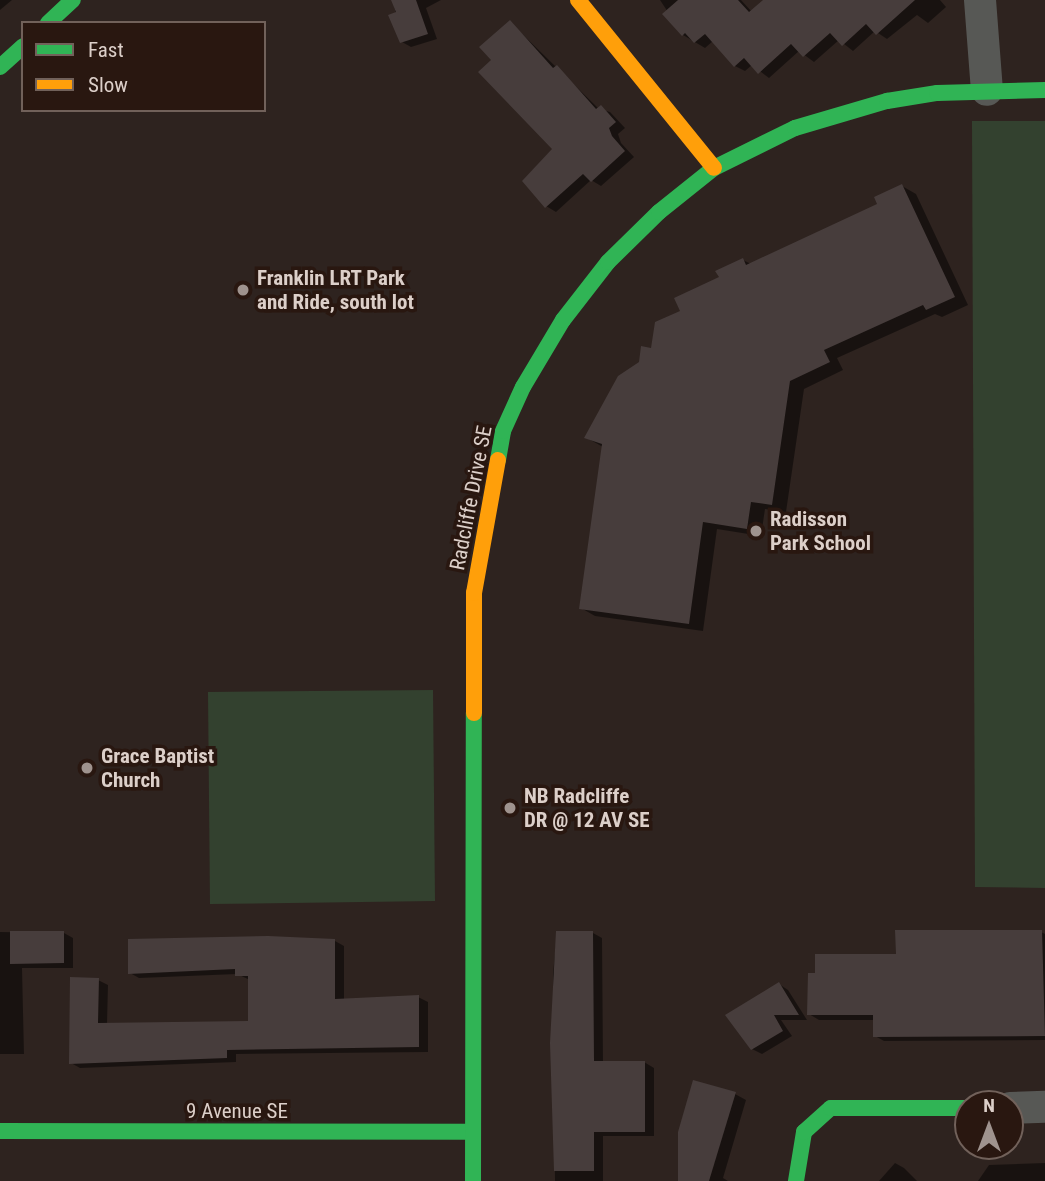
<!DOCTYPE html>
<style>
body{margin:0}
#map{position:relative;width:1045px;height:1181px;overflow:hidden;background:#2e231f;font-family:"Roboto Condensed",sans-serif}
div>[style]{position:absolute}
.green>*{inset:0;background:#33412f}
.shadow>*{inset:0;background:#0007}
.building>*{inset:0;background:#473d3c}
.street>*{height:32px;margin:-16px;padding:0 16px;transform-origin:16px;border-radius:16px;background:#575855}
.fast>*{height:16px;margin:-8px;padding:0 8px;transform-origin:8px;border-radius:8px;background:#30b455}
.slow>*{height:16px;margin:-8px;padding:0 8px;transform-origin:8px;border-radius:8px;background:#ff9f0a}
.dots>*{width:19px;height:19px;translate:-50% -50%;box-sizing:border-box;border:4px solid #291710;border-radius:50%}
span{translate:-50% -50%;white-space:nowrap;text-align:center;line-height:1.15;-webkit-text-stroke:7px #291710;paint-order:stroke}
.poi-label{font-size:21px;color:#dccfc9;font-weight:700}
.left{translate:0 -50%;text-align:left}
.street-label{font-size:21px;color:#dccfc9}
.legend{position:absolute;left:21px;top:21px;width:245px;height:91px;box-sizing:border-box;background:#291710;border:2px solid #71615a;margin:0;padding:9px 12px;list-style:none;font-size:21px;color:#dccfc9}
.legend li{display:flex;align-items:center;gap:14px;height:35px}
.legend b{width:35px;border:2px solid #71615a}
.north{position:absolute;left:954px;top:1090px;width:70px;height:70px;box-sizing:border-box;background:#291710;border:2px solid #71615a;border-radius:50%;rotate:0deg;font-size:19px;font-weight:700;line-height:28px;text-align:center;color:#dccfc9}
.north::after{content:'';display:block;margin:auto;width:24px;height:32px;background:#9f938e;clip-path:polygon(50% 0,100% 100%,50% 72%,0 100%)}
</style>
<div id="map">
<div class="green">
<i style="clip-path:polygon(972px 121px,1045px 121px,1045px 888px,975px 887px)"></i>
<i style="clip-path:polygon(433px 690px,435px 901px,210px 904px,208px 692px)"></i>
</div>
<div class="shadow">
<i style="clip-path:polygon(0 0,12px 0,0 10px)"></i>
<i style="clip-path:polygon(393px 0,441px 0,426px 8px,437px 39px,411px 47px,402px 42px)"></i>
<i style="clip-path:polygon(660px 0,741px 0,752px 12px,780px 0,940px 0,946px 7px,928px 23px,917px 15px,887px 39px,875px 31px,853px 51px,839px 40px,814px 62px,799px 51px,769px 78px,752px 65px,745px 71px,735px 66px,713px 41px,705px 48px,683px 35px)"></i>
<i style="clip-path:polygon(510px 22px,599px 109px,610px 112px,625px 128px,618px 134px,621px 143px,634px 157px,601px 186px,591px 180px,556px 212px,546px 206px,555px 149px,493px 60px)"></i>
<i style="clip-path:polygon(902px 186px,916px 194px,968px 305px,942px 317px,935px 314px,837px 358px,843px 370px,804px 389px,786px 512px,765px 509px,761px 536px,717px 529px,703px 631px,595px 616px,581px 608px,603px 447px,587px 438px,641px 363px,682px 312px,743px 260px,751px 264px,879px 205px)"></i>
<i style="clip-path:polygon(0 932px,64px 933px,73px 938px,73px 968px,22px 968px,24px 1054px,0 1054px)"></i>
<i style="clip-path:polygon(1041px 932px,1045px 934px,1045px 1040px,884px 1041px,875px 1036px,875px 1020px,819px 1020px,809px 1014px,898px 956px)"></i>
<i style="clip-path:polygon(557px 933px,593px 933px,602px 938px,603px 1062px,644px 1062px,654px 1068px,654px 1136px,603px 1136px,603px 1181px,555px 1181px,553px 974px)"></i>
<i style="clip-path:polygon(335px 941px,344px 946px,344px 1000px,418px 997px,428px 1002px,428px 1052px,236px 1054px,236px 1062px,80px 1068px,71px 1063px,98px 980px,108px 985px,107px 1024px,250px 1023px,250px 980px,237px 974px,139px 978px,130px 973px)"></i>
<i style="clip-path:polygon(779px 984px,788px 990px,807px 1020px,781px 1020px,792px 1036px,762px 1054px,752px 1049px)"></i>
<i style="clip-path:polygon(735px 1094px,746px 1100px,723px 1178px,728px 1181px,681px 1181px)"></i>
<i style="clip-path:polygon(895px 1163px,904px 1168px,917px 1181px,879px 1181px)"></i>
<i style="clip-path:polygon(1045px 1163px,1045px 1181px,978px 1181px,989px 1165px)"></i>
</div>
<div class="building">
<i style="clip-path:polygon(391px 0,416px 0,428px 34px,400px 43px,388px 15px,396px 12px)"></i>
<i style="clip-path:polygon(678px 0,738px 0,749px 12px,763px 0,915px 0,876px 35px,866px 24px,842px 46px,830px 33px,803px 57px,791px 44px,758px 74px,744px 58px,734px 67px,705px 34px,694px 43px,685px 33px,682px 36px,662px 14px)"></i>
<i style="clip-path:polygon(510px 20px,553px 68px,557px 65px,596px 109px,601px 105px,616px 122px,609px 128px,612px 136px,625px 151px,591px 182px,583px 174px,545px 208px,522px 181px,552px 149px,478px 72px,491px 60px,479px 47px)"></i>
<i style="clip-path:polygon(902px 184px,955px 297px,926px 310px,923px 305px,824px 350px,830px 362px,790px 381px,772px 505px,751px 502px,747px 529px,703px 522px,689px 624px,579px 609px,602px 444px,584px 438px,618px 376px,639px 362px,641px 346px,651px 348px,655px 322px,680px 311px,674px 298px,719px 277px,715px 271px,743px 258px,746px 265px,877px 204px,874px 197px)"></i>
<i style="clip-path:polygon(895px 930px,1042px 930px,1045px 1036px,873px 1037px,873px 1015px,807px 1015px,808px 973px,815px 973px,815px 954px,896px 954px)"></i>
<i style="clip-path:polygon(10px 931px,64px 931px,64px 963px,10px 964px)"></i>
<i style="clip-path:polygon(556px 931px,593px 931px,594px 1061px,645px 1061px,645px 1132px,594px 1132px,594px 1171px,554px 1171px,550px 1043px)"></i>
<i style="clip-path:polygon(268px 936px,335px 939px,335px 999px,419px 995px,419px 1047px,227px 1050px,227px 1058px,69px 1064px,70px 977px,99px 978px,98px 1023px,248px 1021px,248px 976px,235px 976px,235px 969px,128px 974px,128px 939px)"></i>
<i style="clip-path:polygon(779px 982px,799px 1015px,774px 1015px,783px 1031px,751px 1050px,725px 1015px)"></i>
<i style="clip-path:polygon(693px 1080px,736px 1092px,709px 1181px,678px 1181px,678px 1132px)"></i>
</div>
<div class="street">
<i style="left:980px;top:0;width:90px;rotate:85.6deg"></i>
<i style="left:1010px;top:1108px;width:35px;rotate:-2deg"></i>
</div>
<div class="fast">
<i style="left:48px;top:23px;width:34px;rotate:-43deg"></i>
<i style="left:0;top:67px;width:31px;rotate:-42deg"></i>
<i style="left:498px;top:460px;width:29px;rotate:-80deg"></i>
<i style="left:503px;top:431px;width:48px;rotate:-65.6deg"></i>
<i style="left:523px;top:387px;width:78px;rotate:-59.2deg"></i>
<i style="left:563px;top:320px;width:73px;rotate:-52.2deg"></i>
<i style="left:608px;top:262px;width:71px;rotate:-44.4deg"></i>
<i style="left:659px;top:212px;width:70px;rotate:-38.7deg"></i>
<i style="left:714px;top:168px;width:90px;rotate:-26.3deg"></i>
<i style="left:795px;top:128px;width:96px;rotate:-16.4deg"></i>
<i style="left:887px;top:101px;width:51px;rotate:-9.1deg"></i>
<i style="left:937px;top:93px;width:108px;rotate:-1.6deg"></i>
<i style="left:0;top:1131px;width:473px;rotate:0.1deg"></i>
<i style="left:473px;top:1181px;width:468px;rotate:-89.9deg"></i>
<i style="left:796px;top:1181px;width:50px;rotate:-80.7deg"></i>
<i style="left:804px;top:1132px;width:36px;rotate:-42deg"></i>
<i style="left:831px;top:1108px;width:137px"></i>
</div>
<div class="slow">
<i style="left:578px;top:0;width:216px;rotate:51deg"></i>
<i style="left:474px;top:713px;width:120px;rotate:-90deg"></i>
<i style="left:474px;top:593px;width:135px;rotate:-79.8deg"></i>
</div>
<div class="dots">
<i style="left:243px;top:290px;background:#9f938e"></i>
<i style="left:756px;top:531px;background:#9f938e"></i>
<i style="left:87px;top:768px;background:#9f938e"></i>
<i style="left:510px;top:808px;background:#9f938e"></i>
</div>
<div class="poi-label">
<span class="left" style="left:257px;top:290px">Franklin LRT Park<br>and Ride, south lot</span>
<span class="left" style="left:770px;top:531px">Radisson<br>Park School</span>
<span class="left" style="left:101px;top:768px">Grace Baptist<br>Church</span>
<span class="left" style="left:524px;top:808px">NB Radcliffe<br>DR @ 12 AV SE</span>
</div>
<div class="street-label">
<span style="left:471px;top:498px;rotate:-79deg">Radcliffe Drive SE</span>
<span style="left:237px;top:1111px">9 Avenue SE</span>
</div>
<ul class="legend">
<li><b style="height:9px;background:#30b455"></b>Fast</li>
<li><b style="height:9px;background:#ff9f0a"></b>Slow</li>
</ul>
<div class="north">N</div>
</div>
